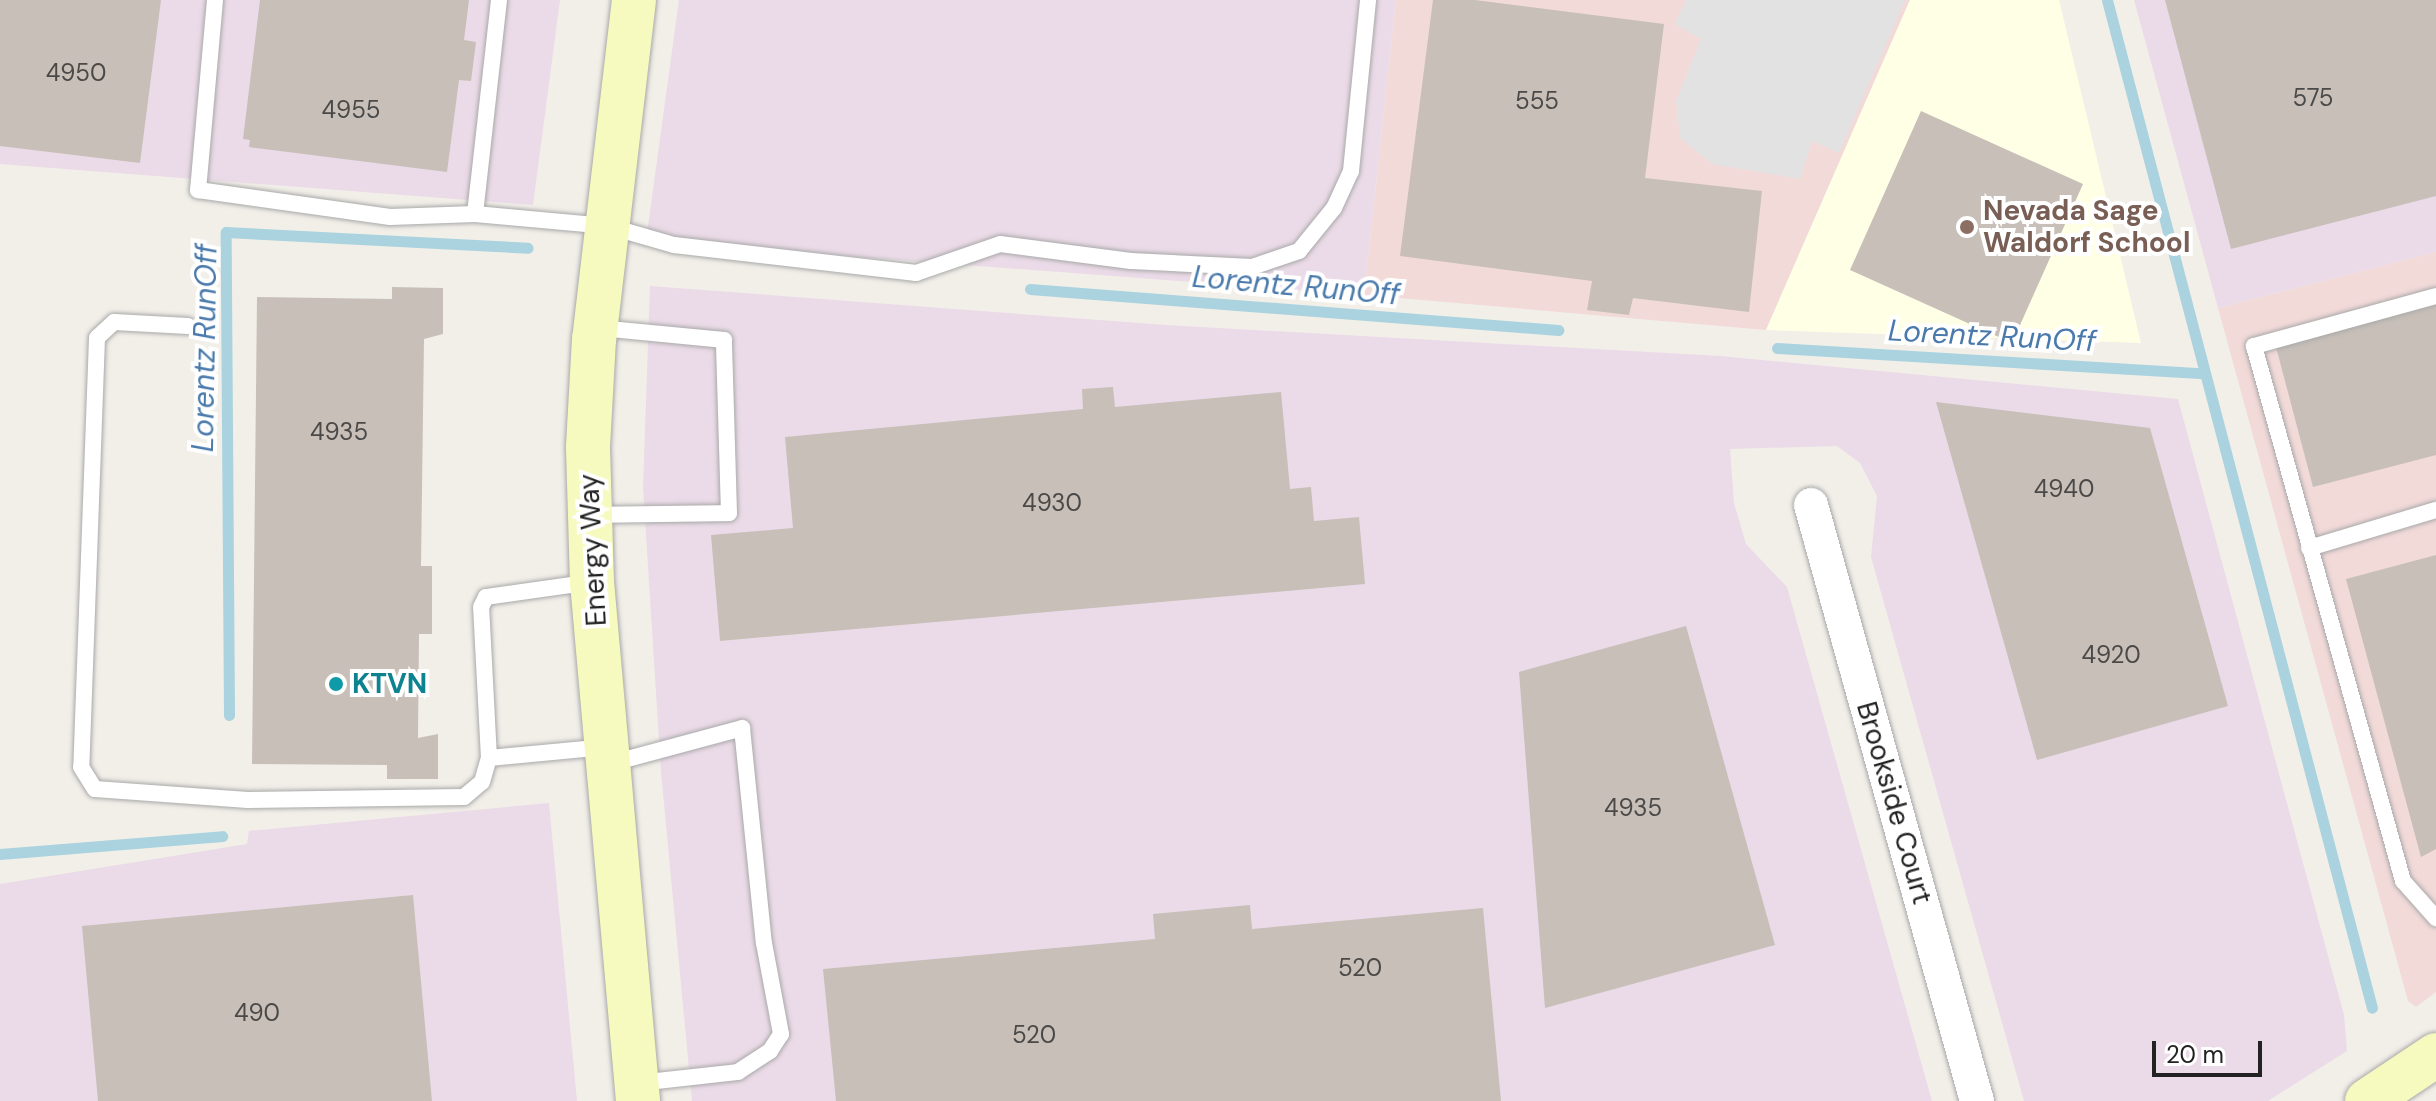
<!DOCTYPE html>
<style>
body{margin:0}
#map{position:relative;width:2436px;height:1101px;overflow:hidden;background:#f2efe9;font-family:"DM Sans",sans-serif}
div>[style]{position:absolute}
.commercial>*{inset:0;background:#f2dad9}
.industrial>*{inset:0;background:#ebdbe8}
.education>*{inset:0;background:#ffffe5}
.parking>*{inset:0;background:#e2e2e2}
.stream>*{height:11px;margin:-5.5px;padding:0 5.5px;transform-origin:5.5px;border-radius:5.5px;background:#aad3df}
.building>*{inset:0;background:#c7bfb8}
.roads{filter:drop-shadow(0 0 2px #a9a9a9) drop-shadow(0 0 2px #a9a9a9)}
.lane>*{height:16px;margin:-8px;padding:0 8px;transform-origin:8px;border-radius:8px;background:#fff}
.street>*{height:34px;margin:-17px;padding:0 17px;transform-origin:17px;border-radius:17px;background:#fff}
.secondary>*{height:44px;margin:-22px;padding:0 22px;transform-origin:22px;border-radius:22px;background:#f7fabf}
.dots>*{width:22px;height:22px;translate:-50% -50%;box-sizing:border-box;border:4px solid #fff;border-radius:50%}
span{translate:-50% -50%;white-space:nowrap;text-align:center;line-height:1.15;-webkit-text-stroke:8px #fff;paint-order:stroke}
.number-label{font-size:24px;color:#4b4948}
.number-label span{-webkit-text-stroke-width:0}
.education-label{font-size:28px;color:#785e54;font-weight:700}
.left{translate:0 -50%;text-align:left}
.street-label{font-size:28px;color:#222}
.culture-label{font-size:28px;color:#0d838f;font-weight:700}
.water-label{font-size:30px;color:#4a7aab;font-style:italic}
.scale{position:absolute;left:2152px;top:1041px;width:110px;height:36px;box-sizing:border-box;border:4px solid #222;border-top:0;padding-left:10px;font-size:24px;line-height:28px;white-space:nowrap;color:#222;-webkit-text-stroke:6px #fff;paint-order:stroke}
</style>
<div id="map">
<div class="commercial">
<i style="clip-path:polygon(1396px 0,1910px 0,1766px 330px,1364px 295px)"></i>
<i style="clip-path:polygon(2436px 252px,2436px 992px,2416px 1007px,2408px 1001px,2218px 308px)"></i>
</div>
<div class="industrial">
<i style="clip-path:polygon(0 0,560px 0,533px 205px,0 164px)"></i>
<i style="clip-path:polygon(679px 0,1396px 0,1364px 295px,646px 241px)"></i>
<i style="clip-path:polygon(2134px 0,2436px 0,2436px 252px,2218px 308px)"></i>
<i style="clip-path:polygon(650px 286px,1166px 325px,1720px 356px,2178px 399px,2344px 1015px,2347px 1051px,2268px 1101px,2024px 1101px,1871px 557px,1877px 496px,1860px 463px,1837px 446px,1730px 449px,1734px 503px,1746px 544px,1787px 587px,1932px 1101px,692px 1101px,661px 772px,643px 487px)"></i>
<i style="clip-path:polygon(549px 803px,577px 1101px,0 1101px,0 884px,247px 844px,249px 831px)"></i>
</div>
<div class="education">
<i style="clip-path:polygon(1910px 0,2059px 0,2141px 343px,1766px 330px)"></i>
</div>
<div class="parking">
<i style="clip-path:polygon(1686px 0,1905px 0,1839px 153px,1812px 141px,1800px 179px,1712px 164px,1680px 138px,1676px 101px,1701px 39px,1675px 24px)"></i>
</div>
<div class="stream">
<i style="left:2107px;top:0;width:1042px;rotate:75.27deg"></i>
<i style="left:1030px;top:289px;width:530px;rotate:4.44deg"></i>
<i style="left:1777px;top:348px;width:428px;rotate:3.4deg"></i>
<i style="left:229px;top:715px;width:483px;rotate:-90.4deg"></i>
<i style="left:226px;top:232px;width:302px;rotate:3deg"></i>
<i style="left:0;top:854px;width:223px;rotate:-4.6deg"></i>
</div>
<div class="building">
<i style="clip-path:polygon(0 0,161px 0,140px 163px,0 146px)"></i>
<i style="clip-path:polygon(260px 0,469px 0,464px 40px,476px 42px,471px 81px,459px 80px,447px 172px,249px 147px,250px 140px,243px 139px)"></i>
<i style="clip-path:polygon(1433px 0,1475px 0,1664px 24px,1645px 178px,1762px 191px,1749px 312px,1633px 298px,1629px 315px,1587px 310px,1592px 281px,1400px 256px)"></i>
<i style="clip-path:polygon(2165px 0,2436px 0,2436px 196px,2231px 249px)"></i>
<i style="clip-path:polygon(1921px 111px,2083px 184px,2012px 343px,1850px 270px)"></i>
<i style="clip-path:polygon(392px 287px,443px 288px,443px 334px,424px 339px,421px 566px,432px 566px,432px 634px,419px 634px,418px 738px,438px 734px,438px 779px,387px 779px,387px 765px,252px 764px,257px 297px,392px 299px)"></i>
<i style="clip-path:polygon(2436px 305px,2436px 455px,2313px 487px,2276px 347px)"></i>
<i style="clip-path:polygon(1113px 387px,1115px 407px,1281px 392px,1290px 489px,1311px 487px,1314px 521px,1359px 517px,1365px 584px,720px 641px,711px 535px,793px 528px,785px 437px,1083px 409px,1082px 389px)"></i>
<i style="clip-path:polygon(1936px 402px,2150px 428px,2228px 706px,2037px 760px)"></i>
<i style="clip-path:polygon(2436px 555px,2436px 849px,2421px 857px,2346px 579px)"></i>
<i style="clip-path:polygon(1686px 626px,1775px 945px,1545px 1008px,1519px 672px)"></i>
<i style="clip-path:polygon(413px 895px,432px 1101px,98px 1101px,82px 926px)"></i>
<i style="clip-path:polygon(1250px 905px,1252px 929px,1483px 908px,1501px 1101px,836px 1101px,823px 969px,1155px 939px,1153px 914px)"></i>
</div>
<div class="roads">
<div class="lane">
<i style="left:215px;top:0;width:191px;rotate:95.1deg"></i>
<i style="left:198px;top:190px;width:194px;rotate:8deg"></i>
<i style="left:390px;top:217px;width:85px;rotate:-2deg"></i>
<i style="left:499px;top:0;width:215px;rotate:96.4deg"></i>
<i style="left:475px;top:214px;width:134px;rotate:5.2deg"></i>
<i style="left:608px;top:226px;width:69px;rotate:16.1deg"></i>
<i style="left:674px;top:245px;width:244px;rotate:6.6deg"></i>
<i style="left:916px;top:273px;width:89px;rotate:-19deg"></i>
<i style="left:1000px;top:244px;width:132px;rotate:7.4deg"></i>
<i style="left:1131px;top:261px;width:121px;rotate:2.8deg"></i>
<i style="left:1252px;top:267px;width:50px;rotate:-18.8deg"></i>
<i style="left:1299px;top:251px;width:55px;rotate:-50.9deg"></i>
<i style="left:1334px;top:208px;width:41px;rotate:-65.3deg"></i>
<i style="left:1351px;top:171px;width:172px;rotate:-84.3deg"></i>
<i style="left:2436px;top:296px;width:189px;rotate:164.6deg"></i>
<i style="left:2254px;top:346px;width:555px;rotate:74.44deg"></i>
<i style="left:2403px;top:881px;width:50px;rotate:48.3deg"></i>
<i style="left:188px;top:326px;width:74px;rotate:-176.9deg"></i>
<i style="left:114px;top:322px;width:23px;rotate:137deg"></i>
<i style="left:97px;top:338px;width:429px;rotate:92.1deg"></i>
<i style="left:81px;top:767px;width:26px;rotate:58deg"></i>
<i style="left:95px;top:789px;width:153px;rotate:4.1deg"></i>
<i style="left:248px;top:800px;width:216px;rotate:-0.8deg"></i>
<i style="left:464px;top:797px;width:23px;rotate:-40deg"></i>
<i style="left:482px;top:782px;width:25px;rotate:-74deg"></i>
<i style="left:489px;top:758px;width:117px;rotate:-5.4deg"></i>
<i style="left:592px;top:515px;width:137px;rotate:-0.8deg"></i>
<i style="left:729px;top:513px;width:173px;rotate:-91.7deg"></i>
<i style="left:724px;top:340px;width:126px;rotate:-174.5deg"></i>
<i style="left:2309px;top:548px;width:133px;rotate:-16.7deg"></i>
<i style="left:489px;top:758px;width:151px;rotate:-93deg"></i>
<i style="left:481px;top:607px;width:11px;rotate:-63deg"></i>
<i style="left:486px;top:597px;width:107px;rotate:-8.1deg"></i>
<i style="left:609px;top:764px;width:138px;rotate:-15.1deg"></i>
<i style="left:742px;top:728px;width:216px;rotate:84.2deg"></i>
<i style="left:764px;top:943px;width:93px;rotate:79.4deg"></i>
<i style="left:781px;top:1034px;width:20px;rotate:123deg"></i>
<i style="left:770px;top:1051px;width:38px;rotate:147deg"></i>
<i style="left:738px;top:1072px;width:101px;rotate:173.7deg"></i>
</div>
<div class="street">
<i style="left:1811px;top:505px;width:619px;rotate:74.44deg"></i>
</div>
<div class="secondary">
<i style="left:634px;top:0;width:341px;rotate:96.7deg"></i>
<i style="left:594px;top:339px;width:109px;rotate:93.2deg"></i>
<i style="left:588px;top:448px;width:134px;rotate:88.3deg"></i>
<i style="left:592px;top:582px;width:521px;rotate:84.93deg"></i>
<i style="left:2367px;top:1101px;width:83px;rotate:-33.7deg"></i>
</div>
</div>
<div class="dots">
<i style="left:1967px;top:227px;background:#8d6e63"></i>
<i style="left:336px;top:684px;background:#0f9aa8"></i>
</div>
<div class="number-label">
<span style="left:76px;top:73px">4950</span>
<span style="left:2313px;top:98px">575</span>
<span style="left:1537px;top:101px">555</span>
<span style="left:351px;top:110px">4955</span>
<span style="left:339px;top:432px">4935</span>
<span style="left:2064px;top:489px">4940</span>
<span style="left:1052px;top:503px">4930</span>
<span style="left:2111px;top:655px">4920</span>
<span style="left:1633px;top:808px">4935</span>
<span style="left:1360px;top:968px">520</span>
<span style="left:257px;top:1013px">490</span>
<span style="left:1034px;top:1035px">520</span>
</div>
<div class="education-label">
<span class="left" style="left:1983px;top:227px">Nevada Sage<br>Waldorf School</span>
</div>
<div class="street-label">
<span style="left:593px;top:550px;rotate:-93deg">Energy Way</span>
<span style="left:1894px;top:803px;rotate:74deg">Brookside Court</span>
</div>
<div class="culture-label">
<span class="left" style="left:352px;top:684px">KTVN</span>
</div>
<div class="water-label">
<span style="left:1296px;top:286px;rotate:5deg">Lorentz RunOff</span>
<span style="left:1992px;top:336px;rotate:3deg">Lorentz RunOff</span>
<span style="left:205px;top:348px;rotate:-89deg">Lorentz RunOff</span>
</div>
<div class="scale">20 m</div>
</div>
